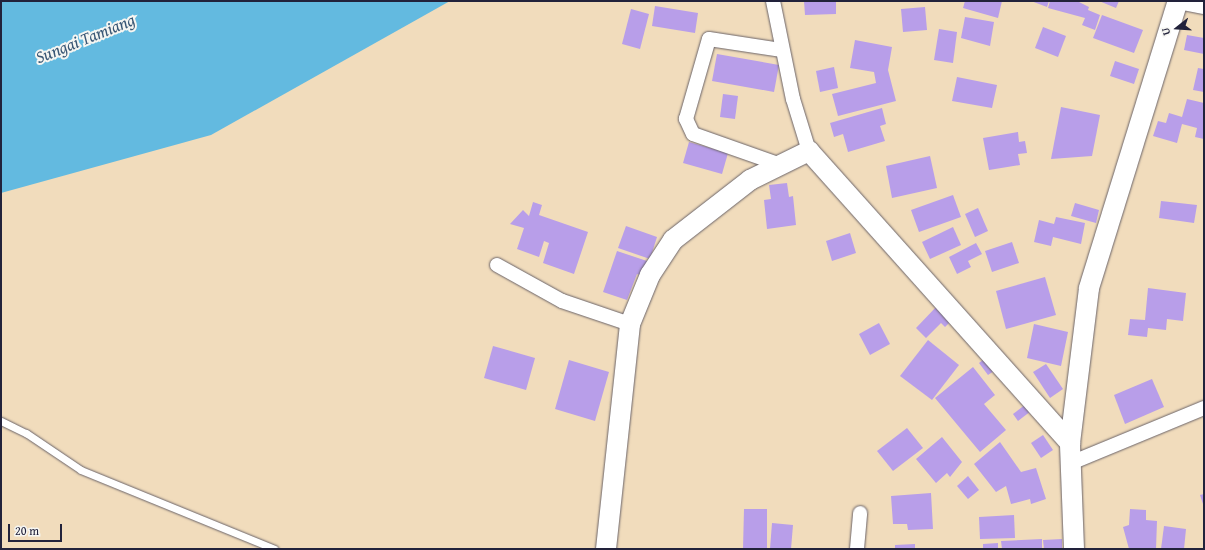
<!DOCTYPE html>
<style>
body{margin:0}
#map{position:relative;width:1205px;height:550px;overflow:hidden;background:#f1dcbc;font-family:"Gentium Book Plus",serif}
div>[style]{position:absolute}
.water>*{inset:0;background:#63bae0}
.building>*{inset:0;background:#b89ee9}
.roads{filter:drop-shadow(0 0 1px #6a6368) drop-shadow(0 0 1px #6a6368)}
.lane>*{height:7px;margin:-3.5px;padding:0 3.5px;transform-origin:3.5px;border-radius:3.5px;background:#fff}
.street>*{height:14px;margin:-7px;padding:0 7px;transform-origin:7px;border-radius:7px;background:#fff}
.secondary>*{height:20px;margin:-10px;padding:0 10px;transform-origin:10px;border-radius:10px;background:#fff}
span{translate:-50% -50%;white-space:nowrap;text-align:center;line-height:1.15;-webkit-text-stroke:4px #f6f6f2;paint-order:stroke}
.water-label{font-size:17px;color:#395775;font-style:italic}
.frame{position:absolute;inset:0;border:2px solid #22223b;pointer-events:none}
.north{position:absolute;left:1157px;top:8px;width:40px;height:40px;-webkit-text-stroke:3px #f6f6f2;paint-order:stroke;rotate:253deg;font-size:11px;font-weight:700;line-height:16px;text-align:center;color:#22223b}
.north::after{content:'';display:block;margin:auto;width:14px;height:18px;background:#22223b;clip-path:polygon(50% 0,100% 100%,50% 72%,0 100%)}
.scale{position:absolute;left:8px;top:524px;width:54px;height:18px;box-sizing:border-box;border:2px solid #22223b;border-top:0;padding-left:5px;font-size:12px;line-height:14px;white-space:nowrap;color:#22223b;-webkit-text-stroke:3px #f6f6f2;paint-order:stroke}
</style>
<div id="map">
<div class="water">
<i style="clip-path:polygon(1px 1px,450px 1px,211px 135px,1px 193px)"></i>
</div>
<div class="building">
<i style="clip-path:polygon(804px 1px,836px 1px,836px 14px,805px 15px)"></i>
<i style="clip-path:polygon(965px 1px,1002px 1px,998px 18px,963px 8px)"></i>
<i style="clip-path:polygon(1031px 1px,1049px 1px,1047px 7px)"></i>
<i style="clip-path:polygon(1050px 1px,1077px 1px,1089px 7px,1088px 10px,1100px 15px,1095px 30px,1082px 25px,1085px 18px,1048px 8px)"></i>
<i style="clip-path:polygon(1099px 1px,1119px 1px,1116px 8px)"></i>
<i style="clip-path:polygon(655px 6px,698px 13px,695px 33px,652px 26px)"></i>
<i style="clip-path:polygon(925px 7px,927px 30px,903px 32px,901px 9px)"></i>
<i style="clip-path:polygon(631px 9px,649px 14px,640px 49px,622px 44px)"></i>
<i style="clip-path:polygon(1102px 15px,1143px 30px,1134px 53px,1093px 38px)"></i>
<i style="clip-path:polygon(965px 17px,994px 22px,990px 46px,961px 38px)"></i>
<i style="clip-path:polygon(1043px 27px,1066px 36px,1058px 57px,1035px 48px)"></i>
<i style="clip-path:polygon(939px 29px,957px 32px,953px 63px,934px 60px)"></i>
<i style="clip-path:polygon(1187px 35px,1204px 38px,1204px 54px,1184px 50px)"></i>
<i style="clip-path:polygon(855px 40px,892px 47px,888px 70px,896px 101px,838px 116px,832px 94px,876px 83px,874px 72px,850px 68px)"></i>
<i style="clip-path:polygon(717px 54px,779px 65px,774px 92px,712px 81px)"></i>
<i style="clip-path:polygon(1115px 61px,1139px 69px,1134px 84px,1110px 76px)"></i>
<i style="clip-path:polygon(834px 67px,838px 88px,820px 92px,816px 71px)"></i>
<i style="clip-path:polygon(1198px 68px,1204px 69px,1204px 92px,1193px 90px)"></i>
<i style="clip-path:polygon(957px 77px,997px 85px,992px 108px,952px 101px)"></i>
<i style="clip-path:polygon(723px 94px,738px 96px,735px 119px,720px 117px)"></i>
<i style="clip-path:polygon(1187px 99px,1204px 103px,1204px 139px,1195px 137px,1197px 128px,1182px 124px,1177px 143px,1153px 136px,1158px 121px,1166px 123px,1169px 113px,1182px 117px)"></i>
<i style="clip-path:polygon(1061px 107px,1100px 115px,1092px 156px,1051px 159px)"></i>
<i style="clip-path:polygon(882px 108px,886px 124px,880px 126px,885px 141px,848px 152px,843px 134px,834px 137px,830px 123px)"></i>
<i style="clip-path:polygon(1018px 132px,1019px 142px,1025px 141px,1027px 153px,1018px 154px,1020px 165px,989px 170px,983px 138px)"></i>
<i style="clip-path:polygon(689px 142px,728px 153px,722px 174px,683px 163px)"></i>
<i style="clip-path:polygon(930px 156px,937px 188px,892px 198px,886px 166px)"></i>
<i style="clip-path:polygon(787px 183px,789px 197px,793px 196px,796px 225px,767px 229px,764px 200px,771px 199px,769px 185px)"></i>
<i style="clip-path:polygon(953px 195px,961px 217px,919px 232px,911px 210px)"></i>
<i style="clip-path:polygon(1161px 201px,1197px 205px,1194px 223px,1159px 218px)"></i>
<i style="clip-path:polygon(533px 202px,542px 205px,539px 215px,588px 232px,574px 274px,543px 263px,549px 243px,544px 241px,539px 257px,517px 249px,524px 228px,510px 224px,523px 210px,529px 216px)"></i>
<i style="clip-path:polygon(1075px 203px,1099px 210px,1096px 223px,1071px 216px)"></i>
<i style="clip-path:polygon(978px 208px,988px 231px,975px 237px,965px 214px)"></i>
<i style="clip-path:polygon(1056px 217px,1085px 223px,1081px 244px,1053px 237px,1051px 246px,1034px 242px,1039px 220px,1054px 224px)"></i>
<i style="clip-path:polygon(626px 226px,657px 237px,650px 259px,618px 248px)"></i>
<i style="clip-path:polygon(953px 227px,961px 245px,930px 259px,922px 242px)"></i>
<i style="clip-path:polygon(850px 233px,856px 253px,832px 261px,826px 241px)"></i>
<i style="clip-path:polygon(1012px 242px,1019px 263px,992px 272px,985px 251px)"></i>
<i style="clip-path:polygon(976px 243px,982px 254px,968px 261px,971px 267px,957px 274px,949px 257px)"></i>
<i style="clip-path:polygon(617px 251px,647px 261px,644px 277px,637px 274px,627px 300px,603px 292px)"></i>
<i style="clip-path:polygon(1045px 277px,1056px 315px,1006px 329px,996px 291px)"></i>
<i style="clip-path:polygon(1148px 288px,1186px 293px,1183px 321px,1167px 319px,1166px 330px,1148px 328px,1147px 337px,1128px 335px,1130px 319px,1145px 320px)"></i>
<i style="clip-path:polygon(938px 305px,952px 320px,945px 327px,941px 323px,926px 338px,916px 328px)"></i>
<i style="clip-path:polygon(879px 323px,890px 344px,870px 355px,859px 334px)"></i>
<i style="clip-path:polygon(1034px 324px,1068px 332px,1061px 366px,1027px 358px)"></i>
<i style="clip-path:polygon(928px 340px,959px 365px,932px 400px,900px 376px)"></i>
<i style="clip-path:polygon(493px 346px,535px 358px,526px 390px,484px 378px)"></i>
<i style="clip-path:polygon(988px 356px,997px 369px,988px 375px,979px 363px)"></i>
<i style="clip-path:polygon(569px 360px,609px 372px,595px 421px,555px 409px)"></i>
<i style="clip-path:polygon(1046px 364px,1063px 389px,1050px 398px,1033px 372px)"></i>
<i style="clip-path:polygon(973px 367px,995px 395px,984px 404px,1006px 430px,980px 452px,935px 398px)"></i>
<i style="clip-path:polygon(1152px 379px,1164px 407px,1125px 424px,1114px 395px)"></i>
<i style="clip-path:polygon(1026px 404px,1031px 411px,1018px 421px,1013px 414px)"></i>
<i style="clip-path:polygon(907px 428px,923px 448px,893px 471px,877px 451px)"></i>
<i style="clip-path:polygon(1043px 435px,1053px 450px,1041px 458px,1031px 443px)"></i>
<i style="clip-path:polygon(942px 437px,962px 462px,950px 477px,947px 473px,936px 483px,916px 459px)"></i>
<i style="clip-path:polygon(1000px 442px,1021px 472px,1036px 468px,1046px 499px,1031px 504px,1030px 499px,1011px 504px,1006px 486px,996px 492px,974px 464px)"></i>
<i style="clip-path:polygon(968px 476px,979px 490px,968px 499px,957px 486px)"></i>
<i style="clip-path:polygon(931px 493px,933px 529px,908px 530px,907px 524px,893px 524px,891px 496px)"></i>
<i style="clip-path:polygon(1204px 494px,1204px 507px,1200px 495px)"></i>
<i style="clip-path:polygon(744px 509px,767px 509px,767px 549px,743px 549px)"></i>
<i style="clip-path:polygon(1130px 509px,1146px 510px,1146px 520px,1157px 521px,1156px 549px,1129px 549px,1123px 527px,1129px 525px)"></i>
<i style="clip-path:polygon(1014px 515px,1015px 538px,980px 539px,979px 517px)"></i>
<i style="clip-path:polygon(772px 523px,793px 525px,791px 549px,770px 549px)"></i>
<i style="clip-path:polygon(1164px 526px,1186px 529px,1184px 549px,1161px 549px)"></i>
<i style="clip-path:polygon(1042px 539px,1042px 549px,1002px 549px,1001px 541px)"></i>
<i style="clip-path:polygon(1062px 539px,1062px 549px,1044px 549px,1043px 540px)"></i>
<i style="clip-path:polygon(998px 543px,998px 549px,983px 549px,983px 544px)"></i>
<i style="clip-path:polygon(915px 544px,915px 549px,895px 549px,895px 545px)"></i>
</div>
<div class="roads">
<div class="lane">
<i style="left:1px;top:421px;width:28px;rotate:26deg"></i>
<i style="left:26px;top:433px;width:66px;rotate:33.9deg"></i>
<i style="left:81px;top:470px;width:209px;rotate:22.2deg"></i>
</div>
<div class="street">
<i style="left:773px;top:1px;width:100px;rotate:78.5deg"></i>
<i style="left:793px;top:99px;width:54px;rotate:72.9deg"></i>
<i style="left:1178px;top:2px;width:26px;rotate:11deg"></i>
<i style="left:781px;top:165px;width:93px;rotate:-160.6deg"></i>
<i style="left:693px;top:134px;width:17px;rotate:-115deg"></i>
<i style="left:686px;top:119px;width:83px;rotate:-74deg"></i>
<i style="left:709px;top:39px;width:74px;rotate:8.6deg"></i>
<i style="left:497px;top:265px;width:74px;rotate:29deg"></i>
<i style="left:562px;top:301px;width:72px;rotate:18.7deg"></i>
<i style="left:1073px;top:462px;width:142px;rotate:-22.4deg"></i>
<i style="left:857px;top:549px;width:36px;rotate:-85deg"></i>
</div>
<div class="secondary">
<i style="left:606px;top:549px;width:226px;rotate:-83.9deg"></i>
<i style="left:630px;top:324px;width:53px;rotate:-67.8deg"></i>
<i style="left:650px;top:275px;width:42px;rotate:-56.7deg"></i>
<i style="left:673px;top:240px;width:98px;rotate:-37.9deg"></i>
<i style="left:750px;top:180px;width:66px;rotate:-26.2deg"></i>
<i style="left:809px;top:151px;width:392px;rotate:48.2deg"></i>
<i style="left:1074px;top:549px;width:106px;rotate:-92.2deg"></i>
<i style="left:1070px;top:443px;width:156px;rotate:-83deg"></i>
<i style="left:1089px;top:288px;width:300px;rotate:-72.8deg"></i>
</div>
</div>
<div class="water-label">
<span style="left:85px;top:38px;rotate:-22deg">Sungai Tamiang</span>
</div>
<div class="frame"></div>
<div class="north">U</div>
<div class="scale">20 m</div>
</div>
